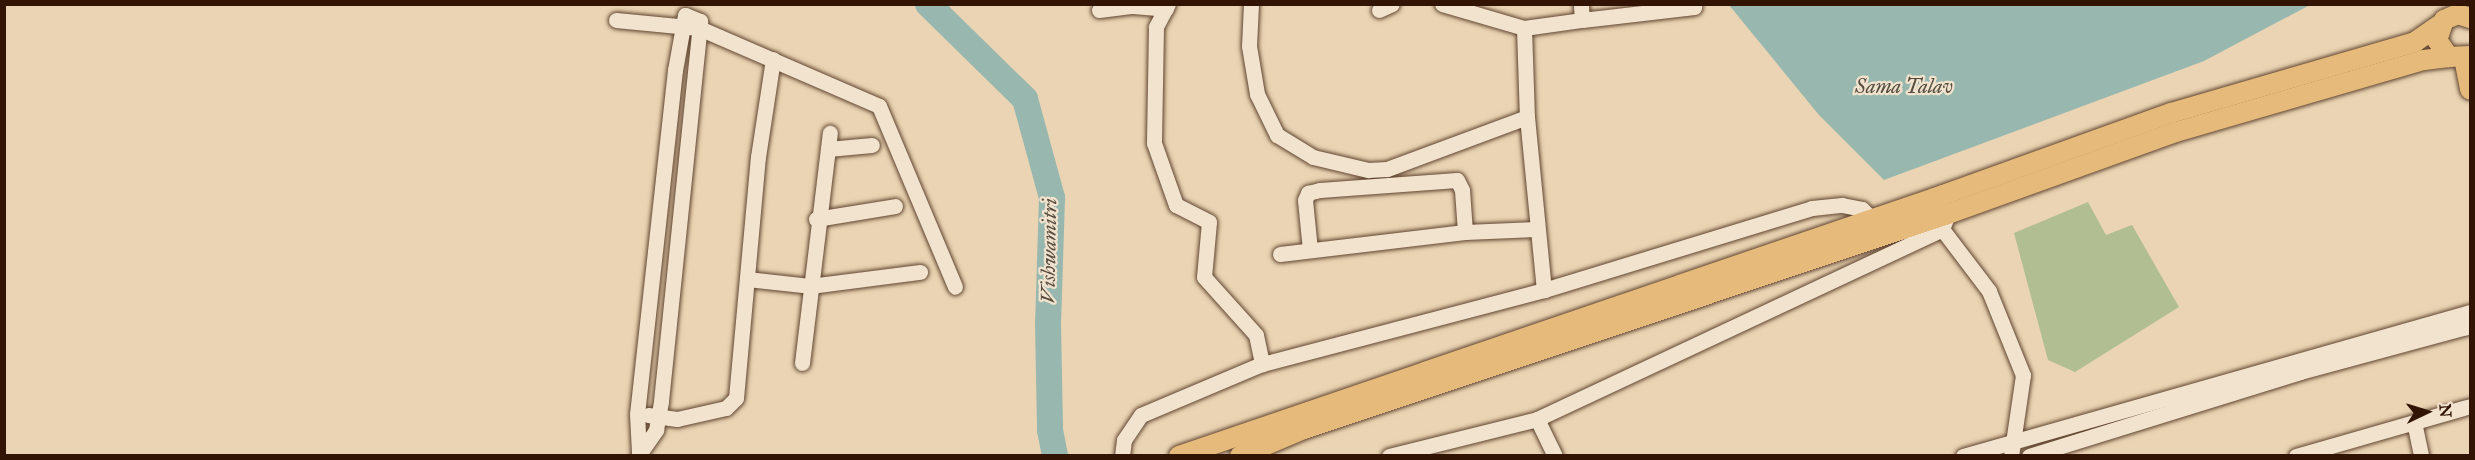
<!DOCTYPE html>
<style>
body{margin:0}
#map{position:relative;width:2475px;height:460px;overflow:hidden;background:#ead4b3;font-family:"IM FELL Great Primer",serif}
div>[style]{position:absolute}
.green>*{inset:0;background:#b0be91}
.water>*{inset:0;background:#98b8af}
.river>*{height:26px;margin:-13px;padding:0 13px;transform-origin:13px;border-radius:13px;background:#98b8af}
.roads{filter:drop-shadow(0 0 2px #604430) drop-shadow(0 0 2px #604430)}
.minor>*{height:15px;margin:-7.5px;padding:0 7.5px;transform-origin:7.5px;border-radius:7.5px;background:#f1e3ce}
.major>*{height:20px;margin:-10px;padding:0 10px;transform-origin:10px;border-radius:10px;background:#e5ba7a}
span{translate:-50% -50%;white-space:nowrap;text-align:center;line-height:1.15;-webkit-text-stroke:4.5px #f1e3ce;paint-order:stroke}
.water-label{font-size:20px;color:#564d40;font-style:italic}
.frame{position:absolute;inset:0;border:6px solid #321405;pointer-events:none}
.north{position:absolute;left:2397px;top:382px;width:60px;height:60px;-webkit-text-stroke:4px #f1e3ce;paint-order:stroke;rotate:86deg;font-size:16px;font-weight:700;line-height:24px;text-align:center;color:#321405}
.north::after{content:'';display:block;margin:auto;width:21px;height:27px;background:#321405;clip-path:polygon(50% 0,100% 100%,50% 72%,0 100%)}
</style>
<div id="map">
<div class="green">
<i style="clip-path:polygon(2088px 202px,2106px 235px,2132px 225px,2179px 307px,2075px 372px,2048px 360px,2014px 233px)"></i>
</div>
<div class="water">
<i style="clip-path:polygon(1729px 5px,2310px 5px,2204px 61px,1884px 180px,1819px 115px)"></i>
</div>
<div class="river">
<i style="left:928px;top:4px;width:136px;rotate:44.4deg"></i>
<i style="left:1025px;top:99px;width:103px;rotate:74.7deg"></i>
<i style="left:1052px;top:198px;width:125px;rotate:91.8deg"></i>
<i style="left:1048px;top:323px;width:107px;rotate:88.9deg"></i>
<i style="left:1050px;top:430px;width:26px;rotate:79deg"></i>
</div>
<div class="roads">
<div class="minor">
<i style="left:1168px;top:4px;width:26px;rotate:118deg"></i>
<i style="left:1156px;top:27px;width:116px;rotate:91deg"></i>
<i style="left:1154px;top:143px;width:66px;rotate:70.5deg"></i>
<i style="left:1176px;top:205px;width:37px;rotate:27deg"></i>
<i style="left:1209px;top:222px;width:55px;rotate:95.2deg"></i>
<i style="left:1204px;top:277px;width:78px;rotate:48.1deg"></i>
<i style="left:1256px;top:335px;width:30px;rotate:78deg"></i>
<i style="left:1251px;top:4px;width:42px;rotate:92.7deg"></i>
<i style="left:1249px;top:46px;width:49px;rotate:80.5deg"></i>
<i style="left:1257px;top:94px;width:46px;rotate:64deg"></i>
<i style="left:1277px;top:135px;width:42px;rotate:31.4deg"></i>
<i style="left:1313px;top:157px;width:57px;rotate:13.3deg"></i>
<i style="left:1368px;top:170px;width:19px;rotate:-3deg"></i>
<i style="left:1387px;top:169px;width:149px;rotate:-20.4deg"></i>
<i style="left:1442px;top:4px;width:85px;rotate:16.3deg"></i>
<i style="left:1524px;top:28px;width:59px;rotate:-7.9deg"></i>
<i style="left:1582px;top:20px;width:16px;rotate:-94deg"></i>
<i style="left:1099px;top:10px;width:34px;rotate:-7deg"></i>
<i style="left:1133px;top:6px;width:33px;rotate:5deg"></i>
<i style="left:1379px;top:10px;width:14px;rotate:-25deg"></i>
<i style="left:616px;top:20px;width:83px;rotate:5.5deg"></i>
<i style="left:699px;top:28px;width:196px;rotate:23.4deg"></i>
<i style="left:879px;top:106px;width:196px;rotate:67.2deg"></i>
<i style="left:1582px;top:20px;width:113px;rotate:-6.6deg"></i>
<i style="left:1524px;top:28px;width:89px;rotate:88.1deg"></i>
<i style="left:1527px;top:117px;width:174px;rotate:84.4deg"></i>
<i style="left:828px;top:149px;width:44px;rotate:-5.2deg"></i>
<i style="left:816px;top:219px;width:80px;rotate:-9.3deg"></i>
<i style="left:1942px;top:229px;width:78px;rotate:52.8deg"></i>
<i style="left:1989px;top:291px;width:91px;rotate:68deg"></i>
<i style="left:2023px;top:375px;width:82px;rotate:98.4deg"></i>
<i style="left:1310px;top:250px;width:50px;rotate:-95.7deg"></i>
<i style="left:1305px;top:200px;width:8px;rotate:-67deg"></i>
<i style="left:1308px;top:193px;width:12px;rotate:-14deg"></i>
<i style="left:1320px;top:190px;width:137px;rotate:-4.2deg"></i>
<i style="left:1457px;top:180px;width:11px;rotate:63deg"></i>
<i style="left:1462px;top:190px;width:42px;rotate:85.9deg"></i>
<i style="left:1280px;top:254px;width:186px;rotate:-6.8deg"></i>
<i style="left:1465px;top:232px;width:71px;rotate:-2.4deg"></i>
<i style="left:747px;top:279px;width:63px;rotate:6.3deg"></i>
<i style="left:810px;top:286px;width:111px;rotate:-7.3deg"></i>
<i style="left:802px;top:363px;width:232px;rotate:-83.1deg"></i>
<i style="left:648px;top:415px;width:29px;rotate:8deg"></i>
<i style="left:677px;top:419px;width:50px;rotate:-12.7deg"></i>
<i style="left:726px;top:408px;width:14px;rotate:-45deg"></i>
<i style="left:736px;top:398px;width:242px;rotate:-84.8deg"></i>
<i style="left:758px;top:157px;width:99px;rotate:-81.3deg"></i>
<i style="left:1537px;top:419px;width:41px;rotate:64.1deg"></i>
<i style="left:2414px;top:422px;width:35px;rotate:78deg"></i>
<i style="left:638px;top:456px;width:32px;rotate:-55deg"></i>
<i style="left:656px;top:430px;width:29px;rotate:-80deg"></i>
<i style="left:661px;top:401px;width:382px;rotate:-84.1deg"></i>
<i style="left:700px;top:21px;width:16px;rotate:-158deg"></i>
<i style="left:685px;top:15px;width:56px;rotate:100.3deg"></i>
<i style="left:675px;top:70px;width:346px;rotate:96.3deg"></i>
<i style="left:637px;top:414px;width:39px;rotate:87deg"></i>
<i style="left:1122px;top:456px;width:16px;rotate:-83deg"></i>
<i style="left:1124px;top:440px;width:30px;rotate:-56deg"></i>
<i style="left:1141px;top:415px;width:131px;rotate:-22.9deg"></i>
<i style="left:1262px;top:364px;width:292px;rotate:-14.7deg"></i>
<i style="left:1544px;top:290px;width:280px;rotate:-17deg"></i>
<i style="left:1812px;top:208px;width:30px;rotate:-6deg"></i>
<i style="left:1842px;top:205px;width:20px;rotate:11deg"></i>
<i style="left:1862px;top:209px;width:14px;rotate:45deg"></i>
<i style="left:1389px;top:456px;width:153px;rotate:-14deg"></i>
<i style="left:1537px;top:419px;width:447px;rotate:-25.1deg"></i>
<i style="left:1942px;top:229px;width:16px;rotate:-68deg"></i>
<i style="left:1963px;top:456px;width:527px;rotate:-15.86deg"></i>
<i style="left:2029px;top:456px;width:284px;rotate:-17.2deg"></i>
<i style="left:2300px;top:372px;width:176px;rotate:-15.1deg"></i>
<i style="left:2296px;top:456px;width:181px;rotate:-16deg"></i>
</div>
<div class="major">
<i style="left:2470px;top:18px;width:13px;rotate:-162deg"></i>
<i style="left:2458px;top:14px;width:15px;rotate:157deg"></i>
<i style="left:2444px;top:20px;width:21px;rotate:109deg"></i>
<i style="left:2437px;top:40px;width:21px;rotate:55deg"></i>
<i style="left:2449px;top:57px;width:21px;rotate:-3deg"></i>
<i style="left:2464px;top:58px;width:32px;rotate:79deg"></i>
<i style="left:1179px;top:456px;width:807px;rotate:-18.86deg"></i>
<i style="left:1943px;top:195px;width:242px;rotate:-19.8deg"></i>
<i style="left:2171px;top:113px;width:254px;rotate:-16.2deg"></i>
<i style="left:2415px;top:42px;width:29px;rotate:-35deg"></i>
<i style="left:1240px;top:456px;width:69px;rotate:-22.9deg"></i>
<i style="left:1304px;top:429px;width:679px;rotate:-18.46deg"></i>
<i style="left:1948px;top:214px;width:242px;rotate:-19.8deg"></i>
<i style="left:2176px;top:132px;width:258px;rotate:-16.2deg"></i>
<i style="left:2424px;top:60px;width:25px;rotate:-7deg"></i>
</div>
</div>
<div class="water-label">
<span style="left:1904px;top:86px">Sama Talav</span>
<span style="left:1049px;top:251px;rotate:-89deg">Vishwamitri</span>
</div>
<div class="frame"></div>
<div class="north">N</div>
</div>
